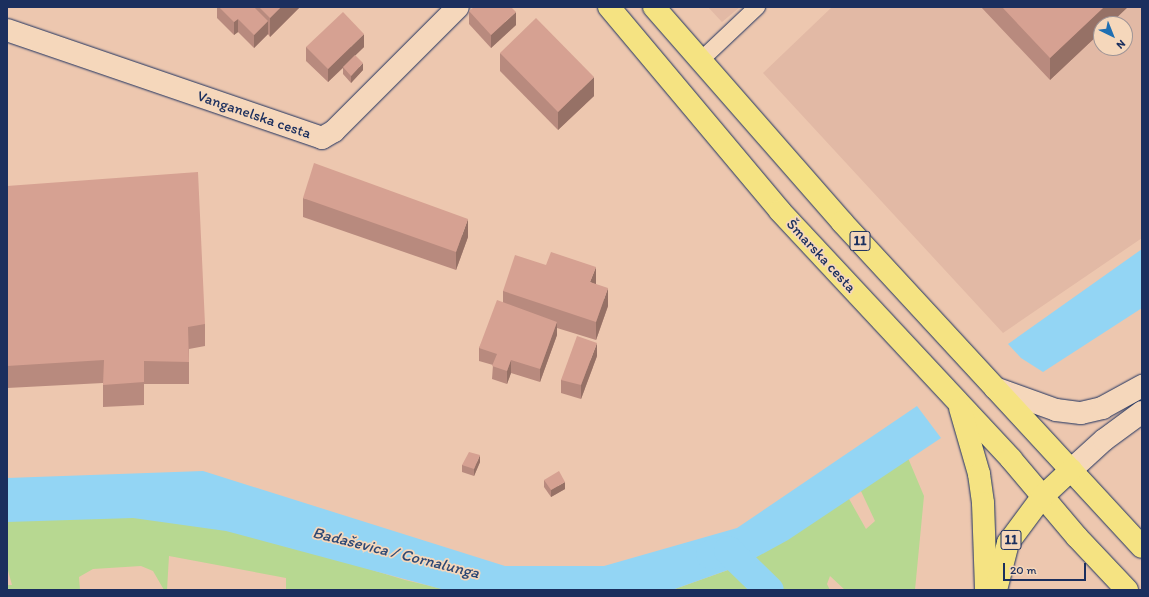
<!DOCTYPE html>
<meta charset="utf-8">
<style>
body{margin:0}
#map{position:relative;width:1149px;height:597px;overflow:hidden;background:#edc7af;font-family:Itim,sans-serif}
div>[style]{position:absolute}
.built>*{inset:0;background:#e2b9a5}
.green>*{inset:0;background:#b7d891}
.water>*{inset:0;background:#93d5f4}
.canal>*{height:29px;margin:-14.5px;padding:0 14.5px;transform-origin:14.5px;border-radius:14.5px;background:#93d5f4}
.roads{filter:drop-shadow(0 0 1px #1b2f5e) drop-shadow(0 0 1px #1b2f5e)}
.service>*{height:16px;margin:-8px;padding:0 8px;transform-origin:8px;border-radius:8px;background:#f5d7bb}
.minor>*{height:22px;margin:-11px;padding:0 11px;transform-origin:11px;border-radius:11px;background:#f5d7bb}
.tertiary>*{height:22px;margin:-11px;padding:0 11px;transform-origin:11px;border-radius:11px;background:#f5d7bb}
.primary>*{height:22px;margin:-11px;padding:0 11px;transform-origin:11px;border-radius:11px;background:#f5e382}
.wall>*{inset:0;background:#b88a7e}
.shaded-wall>*{inset:0;background:#967166}
.building>*{inset:0;background:#d6a192}
span{translate:-50% -50%;white-space:nowrap;text-align:center;line-height:1.15;-webkit-text-stroke:3.5px #f5d7bb;paint-order:stroke}
.shield-label span{padding:1px 3px;background:#f5d7bb;border:1px solid;border-radius:3px;-webkit-text-stroke-width:0}
.shield-label{font-size:14px;color:#1b2f5e;font-weight:700}
.street-label{font-size:15px;color:#1b2f5e}
.water-label{font-size:16px;color:#2d4874;font-style:italic}
.frame{position:absolute;inset:0;border:8px solid #1b2f5e;pointer-events:none}
.north{position:absolute;left:1093px;top:16px;width:40px;height:40px;box-sizing:border-box;background:#f5d7bb;border:1px solid #9e9496;border-radius:50%;rotate:137deg;font-size:11px;font-weight:700;line-height:16px;text-align:center;color:#1b2f5e}
.north::after{content:'';display:block;margin:auto;width:14px;height:18px;background:#1f6fb2;clip-path:polygon(50% 0,100% 100%,50% 72%,0 100%)}
.scale{position:absolute;left:1003px;top:563px;width:83px;height:18px;box-sizing:border-box;border:2px solid #1b2f5e;border-top:0;padding-left:5px;font-size:12px;line-height:14px;white-space:nowrap;color:#1b2f5e;-webkit-text-stroke:3px #f5d7bb;paint-order:stroke}
</style>
<div id="map">
<div class="built">
<i style="clip-path:polygon(708px 7px,740px 7px,722px 22px)"></i>
<i style="clip-path:polygon(evenodd,832px 7px,1142px 7px,1142px 238px,1003px 333px,763px 73px,832px 7px,1101px 24px,1125px 24px,1125px 48px,1101px 48px,1101px 24px)"></i>
</div>
<div class="green">
<i style="clip-path:polygon(908px 458px,924px 496px,915px 590px,845px 590px,830px 576px,827px 584px,830px 590px,672px 590px,742px 565px,848px 497px,866px 529px,875px 521px,860px 489px)"></i>
<i style="clip-path:polygon(106px 514px,221px 524px,405px 580px,447px 590px,286px 590px,286px 578px,169px 556px,167px 590px,164px 590px,153px 571px,141px 566px,93px 569px,79px 577px,80px 590px,7px 590px,7px 585px,12px 585px,7px 567px,7px 519px)"></i>
</div>
<div class="water">
<i style="clip-path:polygon(1142px 249px,1142px 308px,1043px 372px,1021px 358px,1008px 344px)"></i>
<i style="clip-path:polygon(917px 406px,941px 438px,788px 540px,742px 565px,672px 590px,445px 590px,226px 531px,133px 518px,7px 522px,7px 478px,203px 471px,505px 566px,604px 566px,737px 528px)"></i>
</div>
<div class="canal">
<i style="left:710px;top:554px;width:18px;rotate:-13deg"></i>
<i style="left:728px;top:550px;width:57px;rotate:44.3deg"></i>
</div>
<div class="roads">
<div class="service">
<i style="left:702px;top:59px;width:76px;rotate:-43.4deg"></i>
</div>
<div class="minor">
<i style="left:7px;top:30px;width:333px;rotate:18.9deg"></i>
<i style="left:322px;top:138px;width:14px;rotate:-30deg"></i>
<i style="left:334px;top:131px;width:175px;rotate:-45deg"></i>
</div>
<div class="tertiary">
<i style="left:995px;top:388px;width:65px;rotate:19.8deg"></i>
<i style="left:1056px;top:410px;width:25px;rotate:7deg"></i>
<i style="left:1081px;top:413px;width:22px;rotate:-13deg"></i>
<i style="left:1102px;top:408px;width:46px;rotate:-28.8deg"></i>
<i style="left:1071px;top:470px;width:45px;rotate:-42.3deg"></i>
<i style="left:1104px;top:440px;width:47px;rotate:-36.4deg"></i>
</div>
<div class="primary">
<i style="left:609px;top:7px;width:266px;rotate:50deg"></i>
<i style="left:780px;top:211px;width:339px;rotate:47deg"></i>
<i style="left:1011px;top:459px;width:102px;rotate:49.8deg"></i>
<i style="left:1077px;top:537px;width:73px;rotate:46.7deg"></i>
<i style="left:654px;top:7px;width:286px;rotate:48.8deg"></i>
<i style="left:842px;top:222px;width:442px;rotate:47.3deg"></i>
<i style="left:960px;top:408px;width:69px;rotate:73.9deg"></i>
<i style="left:979px;top:474px;width:29px;rotate:82deg"></i>
<i style="left:983px;top:503px;width:87px;rotate:88deg"></i>
<i style="left:996px;top:590px;width:49px;rotate:-75.7deg"></i>
<i style="left:1008px;top:543px;width:57px;rotate:-53.5deg"></i>
<i style="left:1042px;top:497px;width:40px;rotate:-43deg"></i>
</div>
</div>
<div class="wall">
<i style="clip-path:polygon(217px 7px,300px 7px,270px 37px,268px 34px,254px 48px,238px 32px,234px 35px,217px 18px)"></i>
<i style="clip-path:polygon(981px 7px,1128px 7px,1101px 24px,1101px 32px,1050px 80px)"></i>
<i style="clip-path:polygon(469px 11px,516px 25px,491px 48px,469px 24px)"></i>
<i style="clip-path:polygon(306px 47px,364px 47px,350px 60px,363px 70px,351px 83px,343px 74px,343px 68px,328px 82px,306px 61px)"></i>
<i style="clip-path:polygon(500px 53px,594px 96px,558px 130px,500px 71px)"></i>
<i style="clip-path:polygon(7px 186px,205px 324px,205px 346px,189px 349px,189px 384px,144px 384px,144px 405px,103px 407px,103px 383px,7px 388px)"></i>
<i style="clip-path:polygon(303px 198px,468px 237px,456px 270px,303px 217px)"></i>
<i style="clip-path:polygon(596px 284px,608px 306px,596px 340px,557px 328px,557px 335px,540px 382px,511px 373px,507px 384px,492px 379px,493px 365px,479px 361px,479px 348px,503px 302px,503px 291px)"></i>
<i style="clip-path:polygon(597px 356px,581px 399px,561px 393px,561px 380px)"></i>
<i style="clip-path:polygon(480px 462px,474px 476px,462px 472px,462px 465px)"></i>
<i style="clip-path:polygon(544px 480px,565px 489px,551px 497px,544px 487px)"></i>
</div>
<div class="shaded-wall">
<i style="clip-path:polygon(281px 7px,300px 7px,270px 37px,270px 18px)"></i>
<i style="clip-path:polygon(1104px 7px,1128px 7px,1110px 24px,1101px 24px,1101px 32px,1050px 80px,1050px 58px)"></i>
<i style="clip-path:polygon(516px 12px,516px 25px,491px 48px,491px 35px)"></i>
<i style="clip-path:polygon(238px 19px,238px 32px,234px 35px,234px 22px)"></i>
<i style="clip-path:polygon(268px 21px,268px 34px,254px 48px,254px 35px)"></i>
<i style="clip-path:polygon(364px 34px,364px 47px,328px 82px,328px 69px)"></i>
<i style="clip-path:polygon(363px 63px,363px 70px,351px 83px,351px 76px)"></i>
<i style="clip-path:polygon(594px 77px,594px 96px,558px 130px,558px 112px)"></i>
<i style="clip-path:polygon(468px 219px,468px 237px,456px 270px,456px 252px)"></i>
<i style="clip-path:polygon(596px 267px,596px 285px,590px 282px)"></i>
<i style="clip-path:polygon(608px 288px,608px 306px,596px 340px,596px 322px)"></i>
<i style="clip-path:polygon(557px 322px,557px 335px,540px 382px,540px 369px)"></i>
<i style="clip-path:polygon(597px 343px,597px 356px,581px 399px,581px 385px)"></i>
<i style="clip-path:polygon(511px 360px,511px 373px,507px 384px,507px 371px)"></i>
<i style="clip-path:polygon(480px 455px,480px 462px,474px 476px,474px 469px)"></i>
<i style="clip-path:polygon(565px 482px,565px 489px,551px 497px,551px 490px)"></i>
</div>
<div class="building">
<i style="clip-path:polygon(219px 7px,254px 7px,268px 21px,254px 35px,238px 19px,234px 22px)"></i>
<i style="clip-path:polygon(259px 7px,281px 7px,270px 18px)"></i>
<i style="clip-path:polygon(474px 7px,511px 7px,516px 12px,491px 35px,469px 11px)"></i>
<i style="clip-path:polygon(1002px 7px,1104px 7px,1050px 58px)"></i>
<i style="clip-path:polygon(343px 12px,364px 34px,328px 69px,306px 47px)"></i>
<i style="clip-path:polygon(536px 18px,594px 77px,558px 112px,500px 53px)"></i>
<i style="clip-path:polygon(355px 55px,363px 63px,351px 76px,343px 67px)"></i>
<i style="clip-path:polygon(314px 163px,468px 219px,456px 252px,303px 198px)"></i>
<i style="clip-path:polygon(198px 172px,205px 324px,188px 327px,189px 362px,144px 361px,144px 382px,103px 385px,104px 360px,7px 366px,7px 186px)"></i>
<i style="clip-path:polygon(551px 252px,596px 267px,590px 282px,608px 288px,596px 322px,503px 291px,515px 255px,546px 265px)"></i>
<i style="clip-path:polygon(497px 300px,557px 322px,540px 369px,511px 360px,507px 371px,492px 366px,497px 354px,479px 348px)"></i>
<i style="clip-path:polygon(577px 336px,597px 343px,581px 385px,561px 380px)"></i>
<i style="clip-path:polygon(469px 452px,480px 455px,474px 469px,462px 465px)"></i>
<i style="clip-path:polygon(559px 471px,565px 482px,551px 490px,544px 480px)"></i>
</div>
<div class="shield-label">
<span style="left:860px;top:241px">11</span>
<span style="left:1011px;top:540px">11</span>
</div>
<div class="street-label">
<span style="left:254px;top:115px;rotate:19deg">Vanganelska cesta</span>
<span style="left:821px;top:256px;rotate:47deg">Šmarska cesta</span>
</div>
<div class="water-label">
<span style="left:396px;top:553px;rotate:14deg">Badaševica / Cornalunga</span>
</div>
<div class="frame"></div>
<div class="north">N</div>
<div class="scale">20 m</div>
</div>
